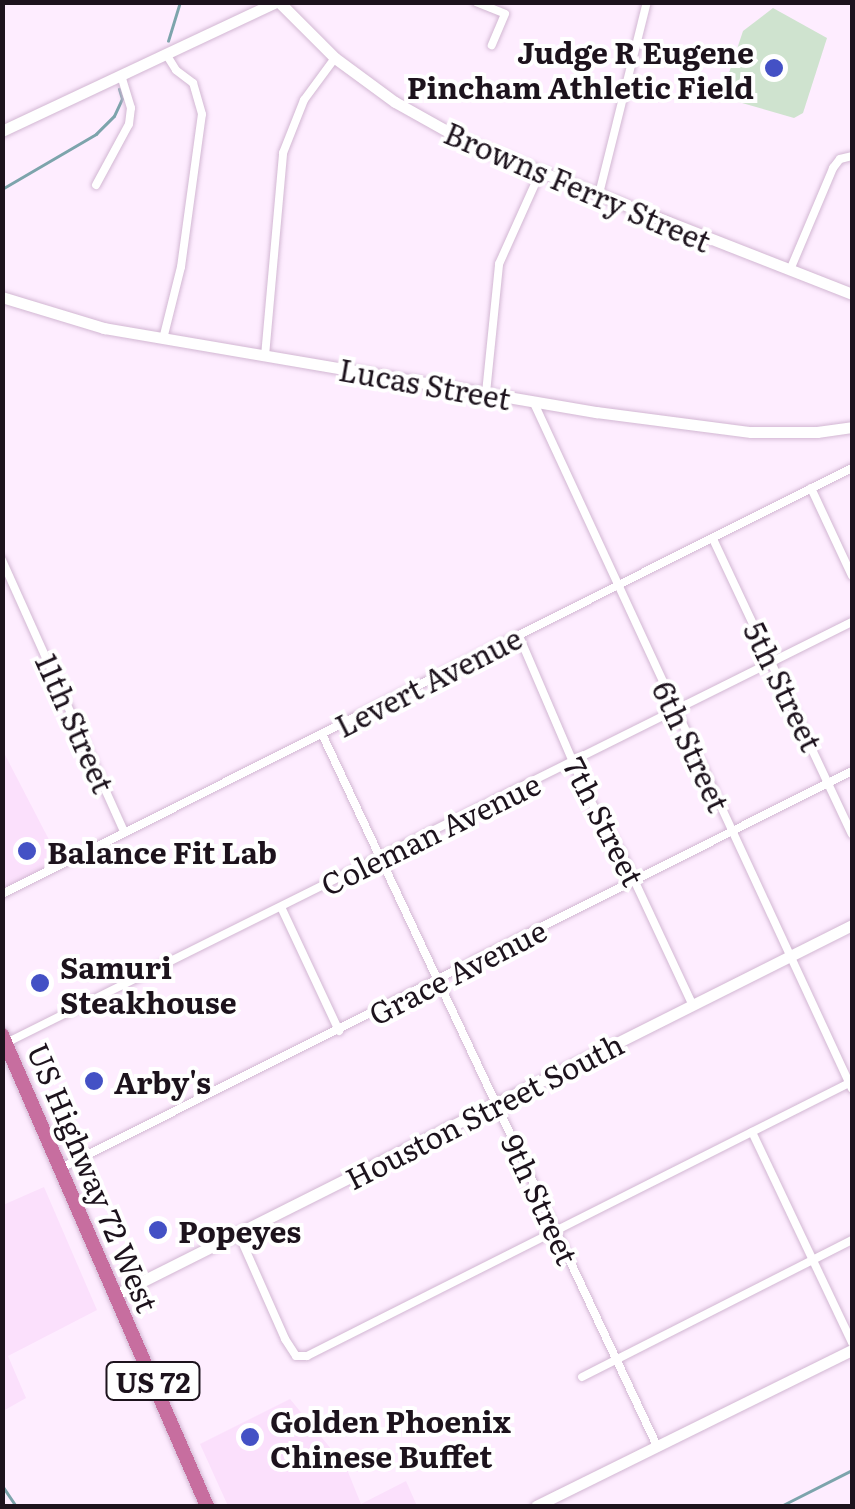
<!DOCTYPE html>
<style>
body{margin:0}
#map{position:relative;width:855px;height:1509px;overflow:hidden;background:#feedff;font-family:Literata,serif}
div>[style]{position:absolute}
.built>*{inset:0;background:#fbe0fc}
.green>*{inset:0;background:#cfe3cf}
.stream>*{height:2.5px;margin:-1.25px;padding:0 1.25px;transform-origin:1.25px;border-radius:1.25px;background:#7da4ac}
.roads{filter:drop-shadow(0 0 2px #d2b7d3) drop-shadow(0 0 2px #d2b7d3)}
.street>*{height:8px;margin:-4px;padding:0 4px;transform-origin:4px;border-radius:4px;background:#fff}
.secondary>*{height:11px;margin:-5.5px;padding:0 5.5px;transform-origin:5.5px;border-radius:5.5px;background:#fff}
.highway>*{height:14px;margin:-7px;padding:0 7px;transform-origin:7px;border-radius:7px;background:#c76e9f}
.dots>*{width:28px;height:28px;translate:-50% -50%;box-sizing:border-box;border:5px solid #fff;border-radius:50%}
span{translate:-50% -50%;white-space:nowrap;text-align:center;line-height:1.15;-webkit-text-stroke:8px #fff;paint-order:stroke}
.shield-label span{padding:2px 8px;background:#fff;border:2px solid;border-radius:8px;-webkit-text-stroke-width:0}
.shield-label{font-size:28px;color:#1d131d;font-weight:700}
.poi-label{font-size:30px;color:#1d131d;font-weight:700}
.right{translate:-100% -50%;text-align:right}
.left{translate:0 -50%;text-align:left}
.street-label{font-size:30px;color:#1d131d}
.frame{position:absolute;inset:0;border:5px solid #1d131d;pointer-events:none}
</style>
<div id="map">
<div class="built">
<i style="clip-path:polygon(3px 751px,60px 861px,3px 888px,2px 888px)"></i>
<i style="clip-path:polygon(44px 1187px,97px 1310px,8px 1356px,26px 1398px,3px 1411px,3px 1205px)"></i>
<i style="clip-path:polygon(290px 1399px,346px 1467px,361px 1504px,406px 1481px,417px 1506px,228px 1506px,200px 1444px)"></i>
</div>
<div class="green">
<i style="clip-path:polygon(773px 8px,827px 38px,803px 113px,794px 118px,721px 97px,743px 31px)"></i>
</div>
<div class="stream">
<i style="left:168px;top:41px;width:41px;rotate:-72.9deg"></i>
<i style="left:2px;top:189px;width:109px;rotate:-30.3deg"></i>
<i style="left:96px;top:134px;width:25px;rotate:-45deg"></i>
<i style="left:114px;top:116px;width:19px;rotate:-65deg"></i>
<i style="left:122px;top:99px;width:10px;rotate:-107deg"></i>
<i style="left:2px;top:1485px;width:25px;rotate:56deg"></i>
<i style="left:781px;top:1506px;width:80px;rotate:-26.9deg"></i>
</div>
<div class="roads">
<div class="street">
<i style="left:476px;top:2px;width:31px;rotate:22deg"></i>
<i style="left:505px;top:14px;width:34px;rotate:113deg"></i>
<i style="left:96px;top:185px;width:69px;rotate:-61.6deg"></i>
<i style="left:129px;top:124px;width:16px;rotate:-83deg"></i>
<i style="left:131px;top:108px;width:34px;rotate:-107deg"></i>
<i style="left:598px;top:198px;width:202px;rotate:-76deg"></i>
<i style="left:790px;top:270px;width:111px;rotate:-67.1deg"></i>
<i style="left:833px;top:168px;width:11px;rotate:-52deg"></i>
<i style="left:840px;top:159px;width:12px;rotate:-14deg"></i>
<i style="left:163px;top:339px;width:74px;rotate:-76deg"></i>
<i style="left:181px;top:267px;width:154px;rotate:-82.2deg"></i>
<i style="left:202px;top:114px;width:32px;rotate:-106deg"></i>
<i style="left:193px;top:83px;width:21px;rotate:-143deg"></i>
<i style="left:176px;top:70px;width:19px;rotate:-122deg"></i>
<i style="left:265px;top:356px;width:204px;rotate:-84.9deg"></i>
<i style="left:283px;top:153px;width:57px;rotate:-68.4deg"></i>
<i style="left:304px;top:100px;width:52px;rotate:-53.6deg"></i>
<i style="left:486px;top:393px;width:130px;rotate:-84.2deg"></i>
<i style="left:499px;top:264px;width:98px;rotate:-65.8deg"></i>
<i style="left:533px;top:401px;width:758px;rotate:65.12deg"></i>
<i style="left:811px;top:488px;width:97px;rotate:65deg"></i>
<i style="left:713px;top:539px;width:326px;rotate:64.8deg"></i>
<i style="left:2px;top:560px;width:298px;rotate:65.8deg"></i>
<i style="left:519px;top:636px;width:173px;rotate:66.8deg"></i>
<i style="left:587px;top:795px;width:66px;rotate:59.2deg"></i>
<i style="left:621px;top:852px;width:170px;rotate:64.9deg"></i>
<i style="left:322px;top:734px;width:787px;rotate:64.8deg"></i>
<i style="left:2px;top:894px;width:951px;rotate:-26.62deg"></i>
<i style="left:281px;top:907px;width:137px;rotate:64.9deg"></i>
<i style="left:6px;top:1043px;width:945px;rotate:-26.46deg"></i>
<i style="left:752px;top:1132px;width:233px;rotate:64.6deg"></i>
<i style="left:61px;top:1168px;width:885px;rotate:-26.65deg"></i>
<i style="left:239px;top:1235px;width:114px;rotate:66.1deg"></i>
<i style="left:285px;top:1339px;width:20px;rotate:57deg"></i>
<i style="left:296px;top:1356px;width:11px"></i>
<i style="left:307px;top:1356px;width:607px;rotate:-26.73deg"></i>
<i style="left:582px;top:1377px;width:303px;rotate:-26.9deg"></i>
</div>
<div class="secondary">
<i style="left:279px;top:2px;width:79px;rotate:45deg"></i>
<i style="left:335px;top:58px;width:74px;rotate:36.3deg"></i>
<i style="left:395px;top:102px;width:88px;rotate:29.2deg"></i>
<i style="left:472px;top:145px;width:408px;rotate:21.4deg"></i>
<i style="left:2px;top:131px;width:303px;rotate:-25.2deg"></i>
<i style="left:2px;top:297px;width:107px;rotate:16.9deg"></i>
<i style="left:104px;top:328px;width:499px;rotate:9.7deg"></i>
<i style="left:596px;top:412px;width:156px;rotate:7.4deg"></i>
<i style="left:751px;top:432px;width:66px"></i>
<i style="left:817px;top:432px;width:35px;rotate:-8deg"></i>
<i style="left:115px;top:1295px;width:825px;rotate:-26.66deg"></i>
<i style="left:536px;top:1506px;width:352px;rotate:-26.3deg"></i>
</div>
<div class="highway">
<i style="left:2px;top:1035px;width:514px;rotate:66.48deg"></i>
</div>
</div>
<div class="dots">
<i style="left:774px;top:68px;background:#4451c5"></i>
<i style="left:27px;top:851px;background:#4451c5"></i>
<i style="left:40px;top:983px;background:#4451c5"></i>
<i style="left:94px;top:1081px;background:#4451c5"></i>
<i style="left:158px;top:1230px;background:#4451c5"></i>
<i style="left:250px;top:1437px;background:#4451c5"></i>
</div>
<div class="shield-label">
<span style="left:153px;top:1381px">US 72</span>
</div>
<div class="poi-label">
<span class="right" style="left:754px;top:68px">Judge R Eugene<br>Pincham Athletic Field</span>
<span class="left" style="left:47px;top:851px">Balance Fit Lab</span>
<span class="left" style="left:60px;top:983px">Samuri<br>Steakhouse</span>
<span class="left" style="left:114px;top:1081px">Arby's</span>
<span class="left" style="left:178px;top:1230px">Popeyes</span>
<span class="left" style="left:270px;top:1437px">Golden Phoenix<br>Chinese Buffet</span>
</div>
<div class="street-label">
<span style="left:578px;top:186px;rotate:23deg">Browns Ferry Street</span>
<span style="left:425px;top:383px;rotate:10deg">Lucas Street</span>
<span style="left:428px;top:681px;rotate:-27deg">Levert Avenue</span>
<span style="left:784px;top:686px;rotate:64deg">5th Street</span>
<span style="left:76px;top:723px;rotate:66deg">11th Street</span>
<span style="left:692px;top:746px;rotate:65deg">6th Street</span>
<span style="left:605px;top:821px;rotate:63deg">7th Street</span>
<span style="left:430px;top:833px;rotate:-26deg">Coleman Avenue</span>
<span style="left:457px;top:971px;rotate:-27deg">Grace Avenue</span>
<span style="left:484px;top:1110px;rotate:-27deg">Houston Street South</span>
<span style="left:94px;top:1177px;rotate:67deg">US Highway 72 West</span>
<span style="left:541px;top:1199px;rotate:65deg">9th Street</span>
</div>
<div class="frame"></div>
</div>
